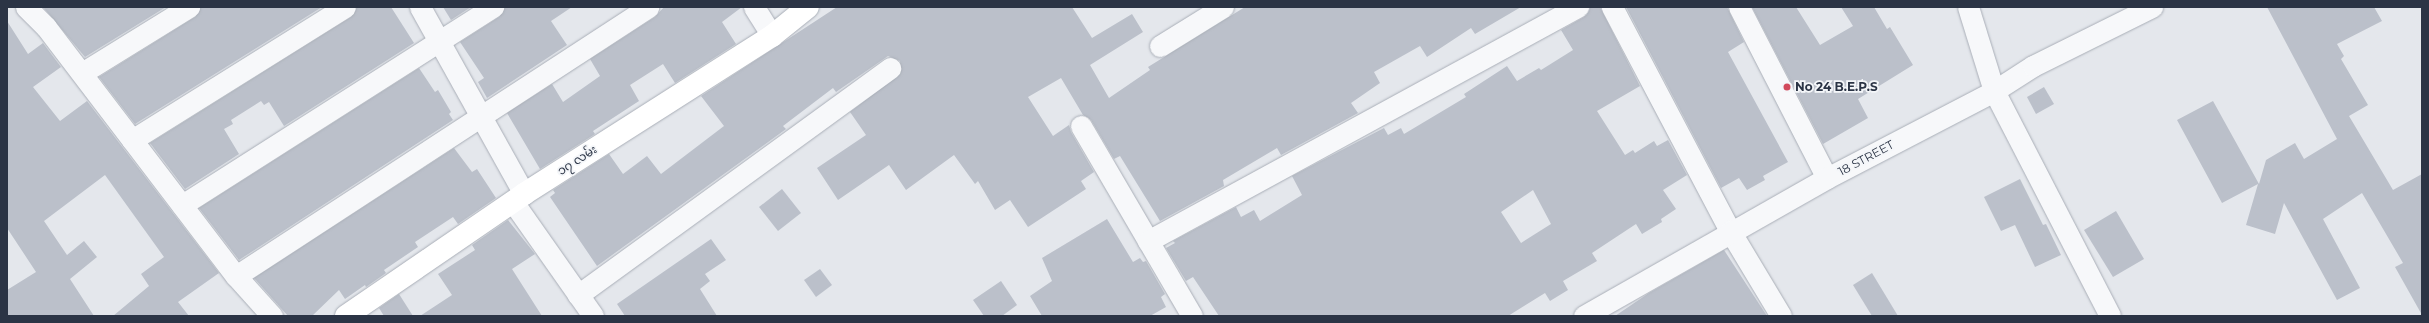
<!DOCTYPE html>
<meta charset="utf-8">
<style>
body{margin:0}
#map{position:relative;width:2429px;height:323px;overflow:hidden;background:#e4e7ec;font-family:Montserrat,"Noto Sans Myanmar",sans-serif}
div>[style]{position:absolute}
.building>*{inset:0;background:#bbc0ca}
.roads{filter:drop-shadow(0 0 1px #a9aeb7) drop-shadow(0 0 1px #a9aeb7)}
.street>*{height:21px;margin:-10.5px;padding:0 10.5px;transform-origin:10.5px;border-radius:10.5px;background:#f7f8fa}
.secondary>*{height:22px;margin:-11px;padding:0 11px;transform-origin:11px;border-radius:11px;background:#fff}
.dots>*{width:11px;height:11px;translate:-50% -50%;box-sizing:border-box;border:2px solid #f4f6f9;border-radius:50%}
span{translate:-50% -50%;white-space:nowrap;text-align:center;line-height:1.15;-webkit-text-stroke:3.5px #f4f6f9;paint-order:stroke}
.poi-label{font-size:12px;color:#2b3445;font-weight:700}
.left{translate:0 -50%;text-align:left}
.street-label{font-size:12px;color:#2b3445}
.frame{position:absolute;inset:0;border:8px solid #2b3445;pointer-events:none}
</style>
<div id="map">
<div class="building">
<i style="clip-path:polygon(43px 7px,166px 7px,85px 57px)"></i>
<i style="clip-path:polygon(201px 7px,322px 7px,135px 124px,99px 77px,195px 17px)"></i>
<i style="clip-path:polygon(357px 7px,391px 7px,414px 43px,284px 126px,269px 102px,264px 105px,261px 101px,231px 120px,233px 124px,224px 129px,239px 154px,185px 189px,150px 143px,351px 17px)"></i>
<i style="clip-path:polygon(443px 7px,471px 7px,451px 20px)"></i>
<i style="clip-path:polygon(505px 7px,572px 7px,551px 21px,567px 45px,487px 98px,478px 82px,484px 78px,460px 42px,499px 17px)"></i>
<i style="clip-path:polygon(664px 7px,742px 7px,722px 22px,736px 44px,675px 83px,663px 64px,630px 85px,639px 101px,593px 131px,595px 134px,540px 169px,507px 113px,552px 84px,563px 102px,600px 76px,590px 59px,655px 17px)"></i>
<i style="clip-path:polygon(837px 7px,1072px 7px,1092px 38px,1132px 14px,1143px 32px,1090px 65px,1109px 98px,1150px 70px,1148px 67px,1245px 7px,1521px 7px,1475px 34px,1471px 28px,1427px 57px,1420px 46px,1374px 72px,1380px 83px,1351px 103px,1358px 113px,1281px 155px,1277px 148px,1223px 180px,1224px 186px,1160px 221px,1120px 156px,1114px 159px,1091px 120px,1083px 115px,1061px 78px,1028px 97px,1053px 136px,1069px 125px,1071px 132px,1094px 172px,1081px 181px,1086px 189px,1028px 227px,1010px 200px,995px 210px,978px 181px,975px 184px,954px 155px,906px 190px,889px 165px,838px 200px,817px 168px,866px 135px,850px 112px,901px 73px,900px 61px,888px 56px,836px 92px,833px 88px,783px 126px,786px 129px,597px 266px,550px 197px,555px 193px,553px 190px,609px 154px,623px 174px,647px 156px,661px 174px,724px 126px,701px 96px)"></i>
<i style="clip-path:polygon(evenodd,1590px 7px,1600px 7px,1640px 86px,1597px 111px,1625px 155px,1633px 150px,1635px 153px,1654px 141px,1657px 146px,1668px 140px,1687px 175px,1663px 190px,1676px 209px,1661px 219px,1662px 222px,1642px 234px,1636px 224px,1592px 253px,1597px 261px,1563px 281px,1568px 290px,1550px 301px,1545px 293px,1508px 316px,1219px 316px,1193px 277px,1186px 281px,1166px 248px,1175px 243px,1173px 241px,1236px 207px,1241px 217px,1254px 210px,1260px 221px,1302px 195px,1292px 176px,1384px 128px,1388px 135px,1401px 128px,1404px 134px,1466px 97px,1464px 94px,1507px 66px,1517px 81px,1539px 68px,1541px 70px,1573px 50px,1561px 30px,1584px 17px,1590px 7px,1533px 190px,1551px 224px,1521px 243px,1501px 212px,1533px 190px)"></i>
<i style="clip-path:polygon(1626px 7px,1727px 7px,1744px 42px,1728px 52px,1788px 162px,1763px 176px,1765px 180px,1747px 190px,1739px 178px,1721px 188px)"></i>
<i style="clip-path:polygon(1752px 7px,1796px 7px,1820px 45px,1853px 26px,1841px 7px,1874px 7px,1887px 29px,1890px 27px,1913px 65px,1858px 99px,1868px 118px,1823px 144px)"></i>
<i style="clip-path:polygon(2267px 7px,2374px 7px,2382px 21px,2337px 44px,2344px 56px,2341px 59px,2368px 105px,2349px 116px,2393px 190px,2422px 174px,2422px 315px,2395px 267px,2403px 263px,2362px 193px,2323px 219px,2360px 288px,2337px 300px,2284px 203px,2275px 234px,2246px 225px,2258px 184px,2222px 203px,2177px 120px,2213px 101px,2259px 184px,2266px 160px,2295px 143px,2304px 159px,2337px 139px)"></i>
<i style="clip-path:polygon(7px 21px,28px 54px,43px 43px,61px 67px,33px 87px,60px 121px,87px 101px,219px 273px,178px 302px,189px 316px,113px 316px,149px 286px,141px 274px,164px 257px,105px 175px,44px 221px,67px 255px,84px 241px,97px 257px,70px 279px,94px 316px,7px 316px,7px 290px,36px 272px,7px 228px)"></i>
<i style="clip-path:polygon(419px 68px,435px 92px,438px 90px,451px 112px,449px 114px,453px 120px,239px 260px,199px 208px)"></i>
<i style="clip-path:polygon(2044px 87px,2054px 104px,2036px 114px,2027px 97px)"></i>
<i style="clip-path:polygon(454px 148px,472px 172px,477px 169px,496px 198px,458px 224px,453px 217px,415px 242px,418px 247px,384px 270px,386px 273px,366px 287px,365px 285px,345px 299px,339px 290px,312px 316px,288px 316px,254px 278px)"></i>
<i style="clip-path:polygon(2020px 179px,2043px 225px,2046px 224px,2061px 255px,2035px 267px,2015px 225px,2001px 231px,1984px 197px)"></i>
<i style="clip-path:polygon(782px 189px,801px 213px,778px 231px,759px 207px)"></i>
<i style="clip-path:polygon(2116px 211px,2144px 259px,2113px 277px,2084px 230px)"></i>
<i style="clip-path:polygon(1107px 219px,1133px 262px,1140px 258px,1143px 262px,1146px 261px,1165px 294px,1161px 297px,1166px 307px,1150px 316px,1042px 316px,1030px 296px,1052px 281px,1042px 258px)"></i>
<i style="clip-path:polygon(508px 220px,535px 254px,512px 269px,542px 316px,420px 316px,452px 295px,438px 274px,475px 250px,472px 245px)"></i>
<i style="clip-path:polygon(711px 239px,726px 260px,705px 274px,710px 281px,700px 289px,717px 316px,625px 316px,617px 304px)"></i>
<i style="clip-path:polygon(1724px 250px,1767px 316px,1615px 316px,1649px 293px)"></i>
<i style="clip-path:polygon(820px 269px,832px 285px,816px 297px,804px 280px)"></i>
<i style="clip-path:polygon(1872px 273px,1898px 316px,1872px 316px,1853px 285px)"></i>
<i style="clip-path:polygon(1001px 281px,1017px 305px,1002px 316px,984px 316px,973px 300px)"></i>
<i style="clip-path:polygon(399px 294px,413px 316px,384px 316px,379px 308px)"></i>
</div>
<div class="roads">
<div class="street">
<i style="left:26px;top:7px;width:28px;rotate:45deg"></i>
<i style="left:46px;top:27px;width:313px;rotate:52.7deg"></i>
<i style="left:236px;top:276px;width:54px;rotate:48deg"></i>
<i style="left:420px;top:7px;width:214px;rotate:60.9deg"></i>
<i style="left:754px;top:7px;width:34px;rotate:58deg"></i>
<i style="left:1612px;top:7px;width:253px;rotate:62.2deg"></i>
<i style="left:1730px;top:231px;width:99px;rotate:59deg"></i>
<i style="left:1739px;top:7px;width:192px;rotate:62.8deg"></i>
<i style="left:1968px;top:7px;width:88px;rotate:72.8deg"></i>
<i style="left:1994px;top:91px;width:253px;rotate:62.7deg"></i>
<i style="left:1160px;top:46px;width:74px;rotate:-31.8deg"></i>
<i style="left:82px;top:73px;width:126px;rotate:-31.7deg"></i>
<i style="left:1081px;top:126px;width:220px;rotate:59.7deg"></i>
<i style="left:132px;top:140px;width:251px;rotate:-32deg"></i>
<i style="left:513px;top:202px;width:139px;rotate:54.9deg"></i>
<i style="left:182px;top:205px;width:369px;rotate:-32.5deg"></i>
<i style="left:1148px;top:241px;width:490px;rotate:-28.6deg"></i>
<i style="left:236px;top:276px;width:492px;rotate:-33.1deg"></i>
<i style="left:578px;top:295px;width:386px;rotate:-36deg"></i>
<i style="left:1584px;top:316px;width:279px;rotate:-29.6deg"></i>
<i style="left:1827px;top:178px;width:188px;rotate:-27.5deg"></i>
<i style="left:1994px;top:91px;width:46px;rotate:-32.7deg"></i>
<i style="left:2033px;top:66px;width:133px;rotate:-26.4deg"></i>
</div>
<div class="secondary">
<i style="left:346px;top:316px;width:216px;rotate:-34.4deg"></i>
<i style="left:524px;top:194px;width:294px;rotate:-32.5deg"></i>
<i style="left:772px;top:36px;width:46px;rotate:-38.9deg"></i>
</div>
</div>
<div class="dots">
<i style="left:1787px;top:87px;background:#d1495b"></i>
</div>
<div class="poi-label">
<span class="left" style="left:1795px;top:87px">No 24 B.E.P.S</span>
</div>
<div class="street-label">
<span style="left:1866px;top:158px;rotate:-28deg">18 STREET</span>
<span style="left:577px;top:160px;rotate:-33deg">၁၇ လမ်း</span>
</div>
<div class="frame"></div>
</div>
